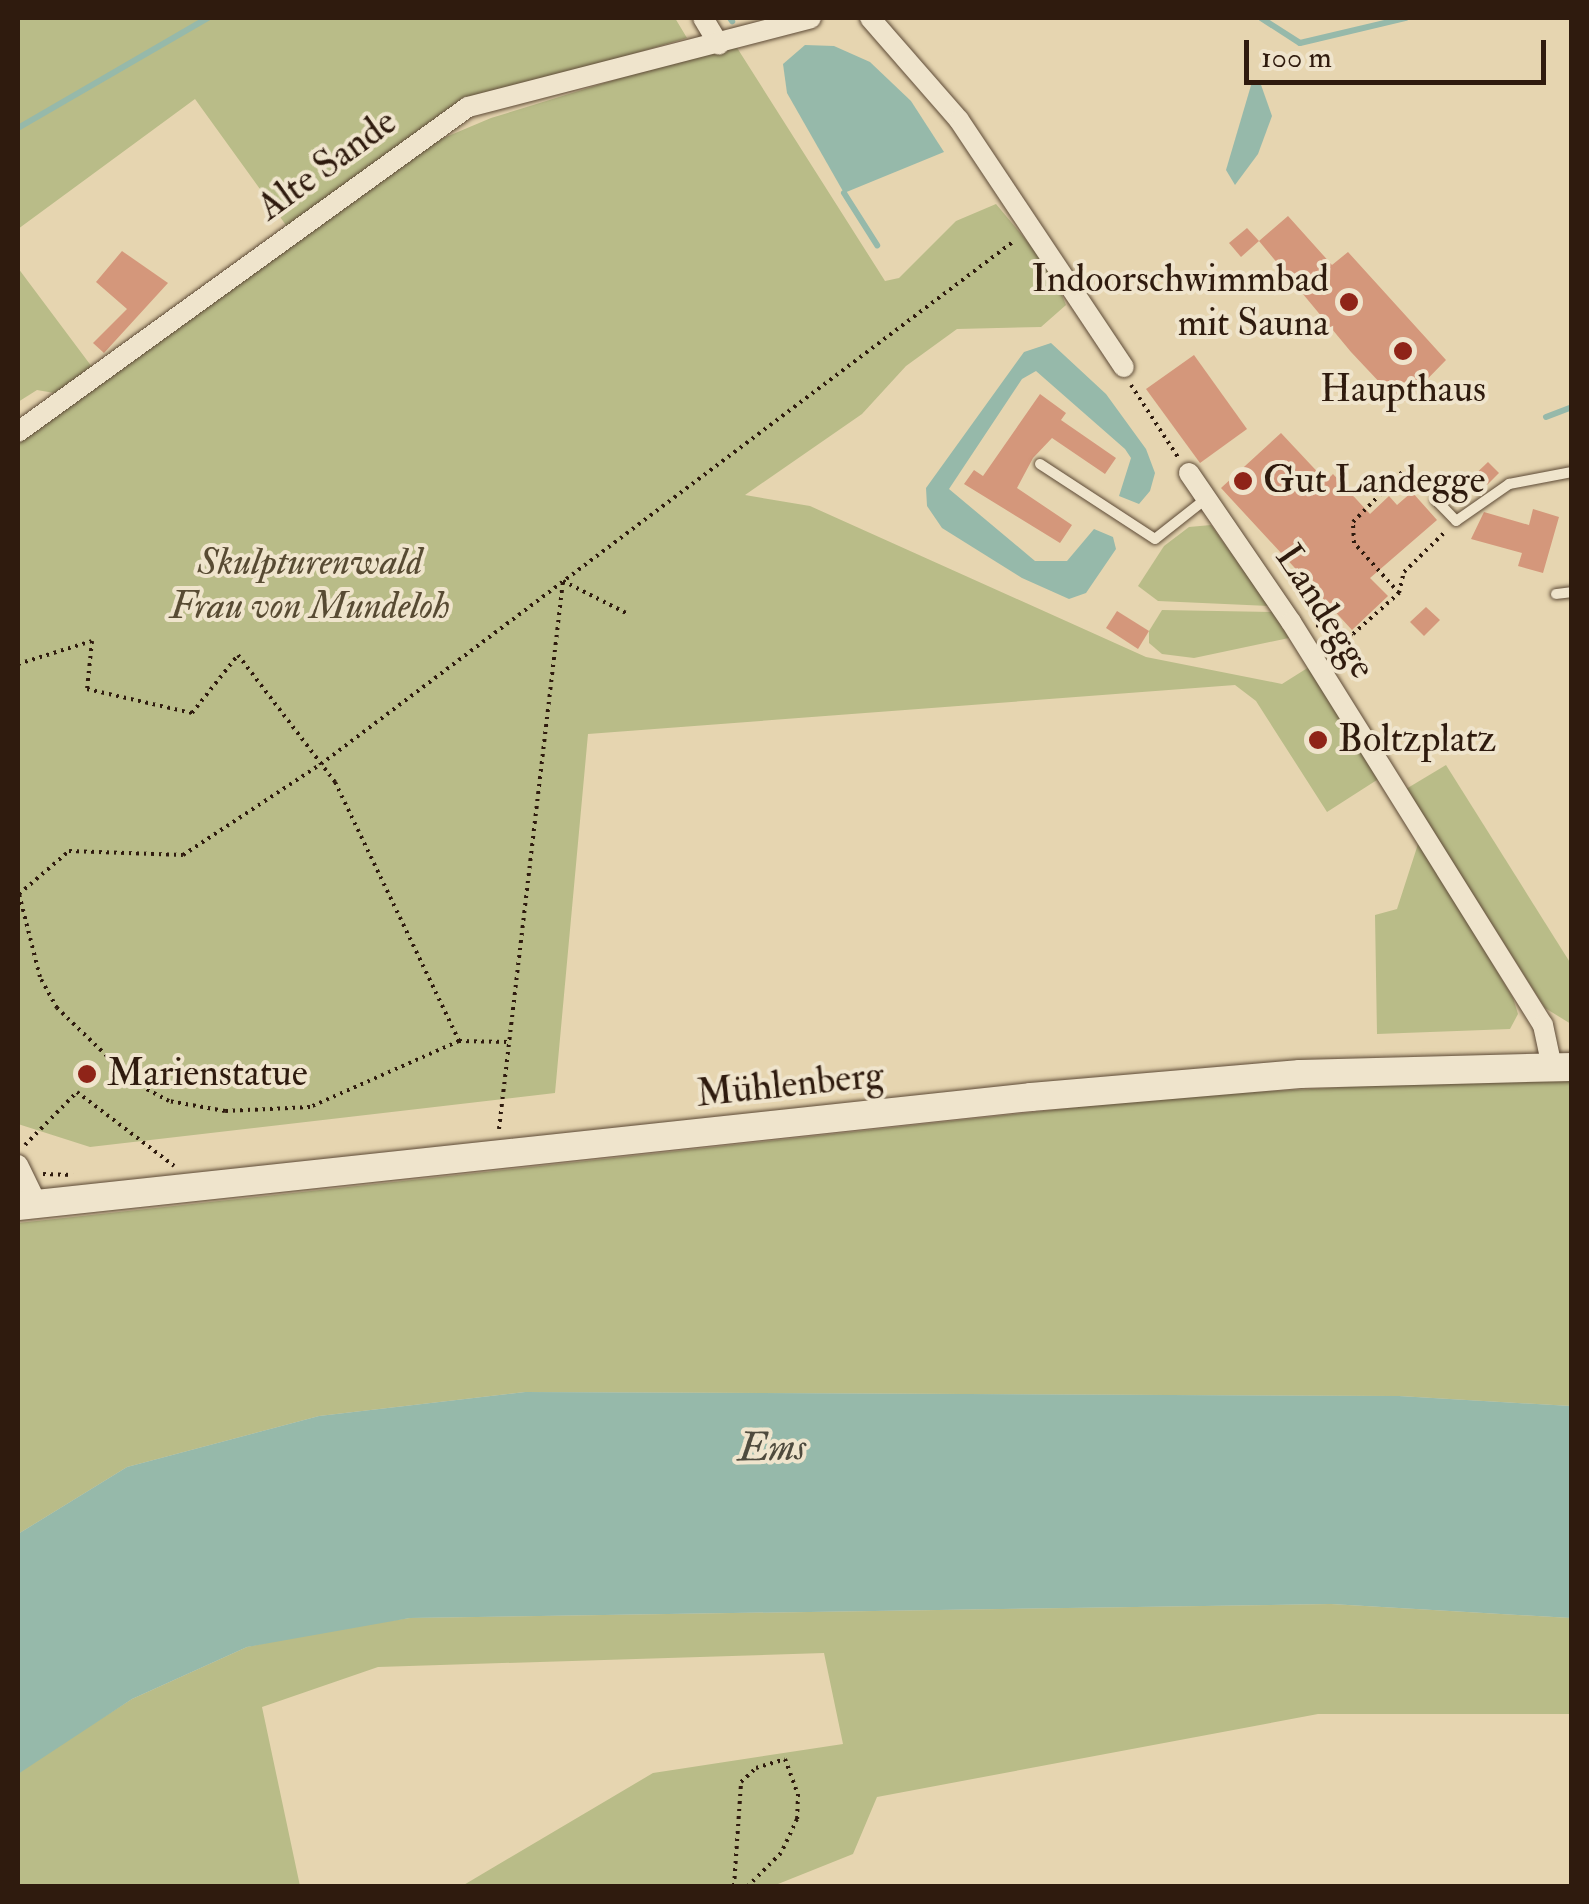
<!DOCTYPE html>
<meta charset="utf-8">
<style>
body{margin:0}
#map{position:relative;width:1589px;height:1904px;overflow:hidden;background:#e6d5b0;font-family:"IM FELL Double Pica",serif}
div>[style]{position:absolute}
.green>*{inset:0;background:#b9bc88}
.water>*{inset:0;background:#96b9aa}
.stream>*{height:6px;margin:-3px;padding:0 3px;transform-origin:3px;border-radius:3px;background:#96b9aa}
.building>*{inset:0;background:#d4977b}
.path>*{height:4px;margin-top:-2px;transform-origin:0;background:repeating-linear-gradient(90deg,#2f1b0e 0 2.5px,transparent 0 7.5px)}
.roads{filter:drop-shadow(0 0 2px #5d4a36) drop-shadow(0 0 2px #5d4a36)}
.lane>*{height:10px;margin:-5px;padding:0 5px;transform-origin:5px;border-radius:5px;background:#efe4cc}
.street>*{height:20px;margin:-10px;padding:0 10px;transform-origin:10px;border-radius:10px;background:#efe4cc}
.secondary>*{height:28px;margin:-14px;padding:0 14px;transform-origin:14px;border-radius:14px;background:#efe4cc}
.dots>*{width:28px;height:28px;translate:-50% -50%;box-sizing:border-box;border:5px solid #efe4cc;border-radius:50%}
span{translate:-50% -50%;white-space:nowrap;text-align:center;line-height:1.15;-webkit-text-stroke:8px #efe4cc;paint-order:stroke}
.street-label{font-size:38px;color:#2f1b0e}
.poi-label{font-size:38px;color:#2f1b0e}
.right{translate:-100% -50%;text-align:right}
.left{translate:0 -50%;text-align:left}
.park-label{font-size:38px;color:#584b33;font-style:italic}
.water-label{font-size:40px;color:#4e4a3d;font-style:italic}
.frame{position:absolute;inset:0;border:20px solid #2f1b0e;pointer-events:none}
.scale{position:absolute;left:1244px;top:40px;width:302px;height:45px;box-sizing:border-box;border:5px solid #2f1b0e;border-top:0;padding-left:12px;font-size:30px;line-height:35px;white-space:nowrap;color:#2f1b0e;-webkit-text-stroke:8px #efe4cc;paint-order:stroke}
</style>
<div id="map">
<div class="green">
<i style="clip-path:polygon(18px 18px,675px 18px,687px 38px,452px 107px,288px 228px,195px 99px,18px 229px)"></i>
<i style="clip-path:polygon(734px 43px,885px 281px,899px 278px,956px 221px,996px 204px,1052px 271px,1066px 305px,1041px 327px,957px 329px,906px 366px,862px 414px,745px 495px,810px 506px,1146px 657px,1282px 684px,1309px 667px,1380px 778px,1327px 812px,1256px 701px,1235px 685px,588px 734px,555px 1093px,90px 1147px,18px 1124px,18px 435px,415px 150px,491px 118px)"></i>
<i style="clip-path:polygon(18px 268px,95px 371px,60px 394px,37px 390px,18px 402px)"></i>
<i style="clip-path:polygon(1211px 525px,1269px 606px,1158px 601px,1138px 586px,1164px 546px,1189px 527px)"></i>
<i style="clip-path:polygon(1162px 610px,1272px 612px,1289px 638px,1194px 658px,1162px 654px,1149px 643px,1149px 631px)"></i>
<i style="clip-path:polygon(1446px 765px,1571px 964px,1571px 1024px,1545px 1008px,1406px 789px)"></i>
<i style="clip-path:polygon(1419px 841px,1513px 998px,1518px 1014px,1510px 1029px,1377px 1034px,1375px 915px,1397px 909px)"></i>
<i style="clip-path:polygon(1499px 1079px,1571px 1080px,1571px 1406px,1399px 1396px,525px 1392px,319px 1416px,127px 1467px,18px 1534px,18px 1223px,1180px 1096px)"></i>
<i style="clip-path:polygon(1331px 1604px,1571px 1618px,1571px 1714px,1318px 1714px,877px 1797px,853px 1854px,773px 1886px,462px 1886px,653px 1773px,843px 1744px,824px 1653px,378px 1667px,262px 1707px,300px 1886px,18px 1886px,18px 1774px,28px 1765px,132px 1699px,247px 1647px,323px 1630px,410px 1618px)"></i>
</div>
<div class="water">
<i style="clip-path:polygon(805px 45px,834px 46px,870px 62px,911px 101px,944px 152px,844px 193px,787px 93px,783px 64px)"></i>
<i style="clip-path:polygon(1252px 82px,1260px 82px,1272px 116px,1258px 154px,1235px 185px,1226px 170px)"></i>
<i style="clip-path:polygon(1051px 343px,1106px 394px,1146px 449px,1155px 473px,1150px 491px,1139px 504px,1119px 496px,1131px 458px,1125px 449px,1036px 371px,1022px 379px,949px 489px,1035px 561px,1067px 561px,1094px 529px,1113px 537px,1116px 549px,1086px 593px,1069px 599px,1022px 578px,942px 528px,927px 506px,926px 488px,1024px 352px)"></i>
<i style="clip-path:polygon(525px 1392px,1399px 1396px,1571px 1406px,1571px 1618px,1331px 1604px,410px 1618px,247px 1647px,132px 1699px,18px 1774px,18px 1534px,127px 1467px,319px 1416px)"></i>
</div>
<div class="stream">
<i style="left:730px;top:18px;width:4px;rotate:56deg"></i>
<i style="left:1261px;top:18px;width:46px;rotate:32.7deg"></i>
<i style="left:1300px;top:43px;width:109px;rotate:-13.3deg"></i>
<i style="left:18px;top:128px;width:220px;rotate:-30.1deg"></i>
<i style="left:844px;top:193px;width:62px;rotate:57.6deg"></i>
<i style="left:1546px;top:417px;width:28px;rotate:-21deg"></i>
</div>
<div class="building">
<i style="clip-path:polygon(1288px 216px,1332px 265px,1348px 252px,1446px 360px,1406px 401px,1399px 403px,1351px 352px,1259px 241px)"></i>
<i style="clip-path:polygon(1247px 228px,1259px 241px,1241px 257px,1229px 243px)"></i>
<i style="clip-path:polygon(122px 251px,168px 283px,104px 353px,93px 343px,127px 309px,96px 282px)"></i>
<i style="clip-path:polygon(1194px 355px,1247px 429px,1200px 463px,1146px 389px)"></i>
<i style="clip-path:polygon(1040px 394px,1066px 413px,1061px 420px,1116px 458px,1105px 474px,1052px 438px,1033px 458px,1017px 488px,1072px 525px,1060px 543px,964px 484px,974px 470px,983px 476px)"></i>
<i style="clip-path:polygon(1281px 433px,1326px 481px,1333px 474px,1370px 514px,1389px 496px,1397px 505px,1412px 492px,1437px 520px,1370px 578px,1388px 596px,1352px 630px,1221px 488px)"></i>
<i style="clip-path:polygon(1488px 462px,1499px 473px,1478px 494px,1467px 482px)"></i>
<i style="clip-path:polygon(1533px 509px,1559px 517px,1543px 573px,1518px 566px,1522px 553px,1471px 539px,1484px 512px,1529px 525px)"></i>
<i style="clip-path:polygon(1426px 607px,1440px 620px,1424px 636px,1410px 622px)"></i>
<i style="clip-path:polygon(1117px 611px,1149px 631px,1138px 649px,1106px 628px)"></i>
</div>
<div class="path">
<i style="left:1131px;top:385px;width:86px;rotate:56.9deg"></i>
<i style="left:1399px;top:593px;width:67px;rotate:-132deg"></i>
<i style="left:1354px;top:543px;width:21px;rotate:-93deg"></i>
<i style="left:1353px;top:522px;width:77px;rotate:-45.5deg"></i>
<i style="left:1316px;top:625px;width:38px;rotate:14deg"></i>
<i style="left:1353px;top:634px;width:62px;rotate:-41.7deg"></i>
<i style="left:1399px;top:593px;width:22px;rotate:-77deg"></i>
<i style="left:1404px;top:572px;width:59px;rotate:-44.3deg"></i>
<i style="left:18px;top:664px;width:77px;rotate:-17.3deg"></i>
<i style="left:92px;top:641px;width:48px;rotate:95.9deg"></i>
<i style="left:87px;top:689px;width:108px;rotate:12.9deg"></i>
<i style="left:192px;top:713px;width:74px;rotate:-51.6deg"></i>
<i style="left:238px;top:655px;width:160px;rotate:52.6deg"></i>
<i style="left:335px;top:782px;width:287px;rotate:64.4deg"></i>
<i style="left:459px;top:1041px;width:50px;rotate:1.1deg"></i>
<i style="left:459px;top:1041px;width:163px;rotate:156.1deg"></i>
<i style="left:310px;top:1107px;width:85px;rotate:177.3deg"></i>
<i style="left:225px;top:1111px;width:57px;rotate:-169.9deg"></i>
<i style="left:169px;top:1101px;width:40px;rotate:-152deg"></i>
<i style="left:134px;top:1082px;width:107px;rotate:-136.1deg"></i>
<i style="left:57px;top:1008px;width:35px;rotate:-119deg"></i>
<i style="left:40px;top:977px;width:86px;rotate:-104.2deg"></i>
<i style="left:19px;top:894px;width:66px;rotate:-40.7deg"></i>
<i style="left:69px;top:851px;width:114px;rotate:2deg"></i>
<i style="left:183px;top:855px;width:165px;rotate:-33.4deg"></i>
<i style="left:321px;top:764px;width:868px;rotate:-37.04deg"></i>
<i style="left:499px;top:1129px;width:552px;rotate:-83.34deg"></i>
<i style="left:563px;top:581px;width:71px;rotate:26.9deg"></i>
<i style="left:25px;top:1145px;width:74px;rotate:-45.5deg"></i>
<i style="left:77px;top:1092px;width:122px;rotate:37.3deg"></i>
<i style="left:43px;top:1174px;width:30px;rotate:2deg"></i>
<i style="left:734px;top:1886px;width:104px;rotate:-86.1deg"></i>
<i style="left:741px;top:1782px;width:21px;rotate:-43deg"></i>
<i style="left:756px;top:1768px;width:30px;rotate:-17deg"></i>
<i style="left:785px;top:1759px;width:37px;rotate:70deg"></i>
<i style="left:798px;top:1794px;width:25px;rotate:92deg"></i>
<i style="left:797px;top:1819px;width:38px;rotate:115deg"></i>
<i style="left:781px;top:1853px;width:47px;rotate:135deg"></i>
</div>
<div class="roads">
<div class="lane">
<i style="left:1040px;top:464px;width:137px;rotate:33.1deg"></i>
<i style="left:1155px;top:539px;width:66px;rotate:-38.3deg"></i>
<i style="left:1436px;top:500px;width:29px;rotate:46deg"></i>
<i style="left:1456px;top:521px;width:65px;rotate:-34.9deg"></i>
<i style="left:1509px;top:484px;width:64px;rotate:-10.8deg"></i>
<i style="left:1556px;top:594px;width:16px;rotate:-7deg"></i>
</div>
<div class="street">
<i style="left:703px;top:18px;width:31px;rotate:59deg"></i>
<i style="left:870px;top:18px;width:135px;rotate:48.9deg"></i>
<i style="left:959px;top:120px;width:297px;rotate:56.3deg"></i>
<i style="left:18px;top:432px;width:555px;rotate:-35.84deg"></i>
<i style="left:468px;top:107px;width:354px;rotate:-14.5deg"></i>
<i style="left:1189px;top:473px;width:181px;rotate:55.6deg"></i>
<i style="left:1291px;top:622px;width:475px;rotate:58deg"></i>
<i style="left:1543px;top:1025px;width:43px;rotate:77.9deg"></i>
<i style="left:18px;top:1165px;width:43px;rotate:64deg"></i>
</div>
<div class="secondary">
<i style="left:18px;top:1206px;width:1019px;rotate:-6.14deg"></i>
<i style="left:1031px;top:1097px;width:270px;rotate:-4.9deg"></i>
<i style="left:1300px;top:1074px;width:272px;rotate:-1.5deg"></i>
</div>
</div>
<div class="dots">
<i style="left:1349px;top:302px;background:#8f2418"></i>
<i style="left:1403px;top:351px;background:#8f2418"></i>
<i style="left:1243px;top:481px;background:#8f2418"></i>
<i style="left:1318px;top:740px;background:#8f2418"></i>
<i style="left:87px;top:1074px;background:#8f2418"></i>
</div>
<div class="street-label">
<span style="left:327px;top:165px;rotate:-36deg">Alte Sande</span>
<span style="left:1325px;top:612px;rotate:57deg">Landegge</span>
<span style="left:790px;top:1085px;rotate:-6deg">Mühlenberg</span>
</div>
<div class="poi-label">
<span class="right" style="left:1329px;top:302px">Indoorschwimmbad<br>mit Sauna</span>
<span style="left:1403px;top:390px">Haupthaus</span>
<span class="left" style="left:1263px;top:481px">Gut Landegge</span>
<span class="left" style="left:1338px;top:740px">Boltzplatz</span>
<span class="left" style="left:107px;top:1074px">Marienstatue</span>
</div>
<div class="park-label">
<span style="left:310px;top:585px">Skulpturenwald<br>Frau von Mundeloh</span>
</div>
<div class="water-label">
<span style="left:772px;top:1448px;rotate:-1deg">Ems</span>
</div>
<div class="frame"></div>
<div class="scale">100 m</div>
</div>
